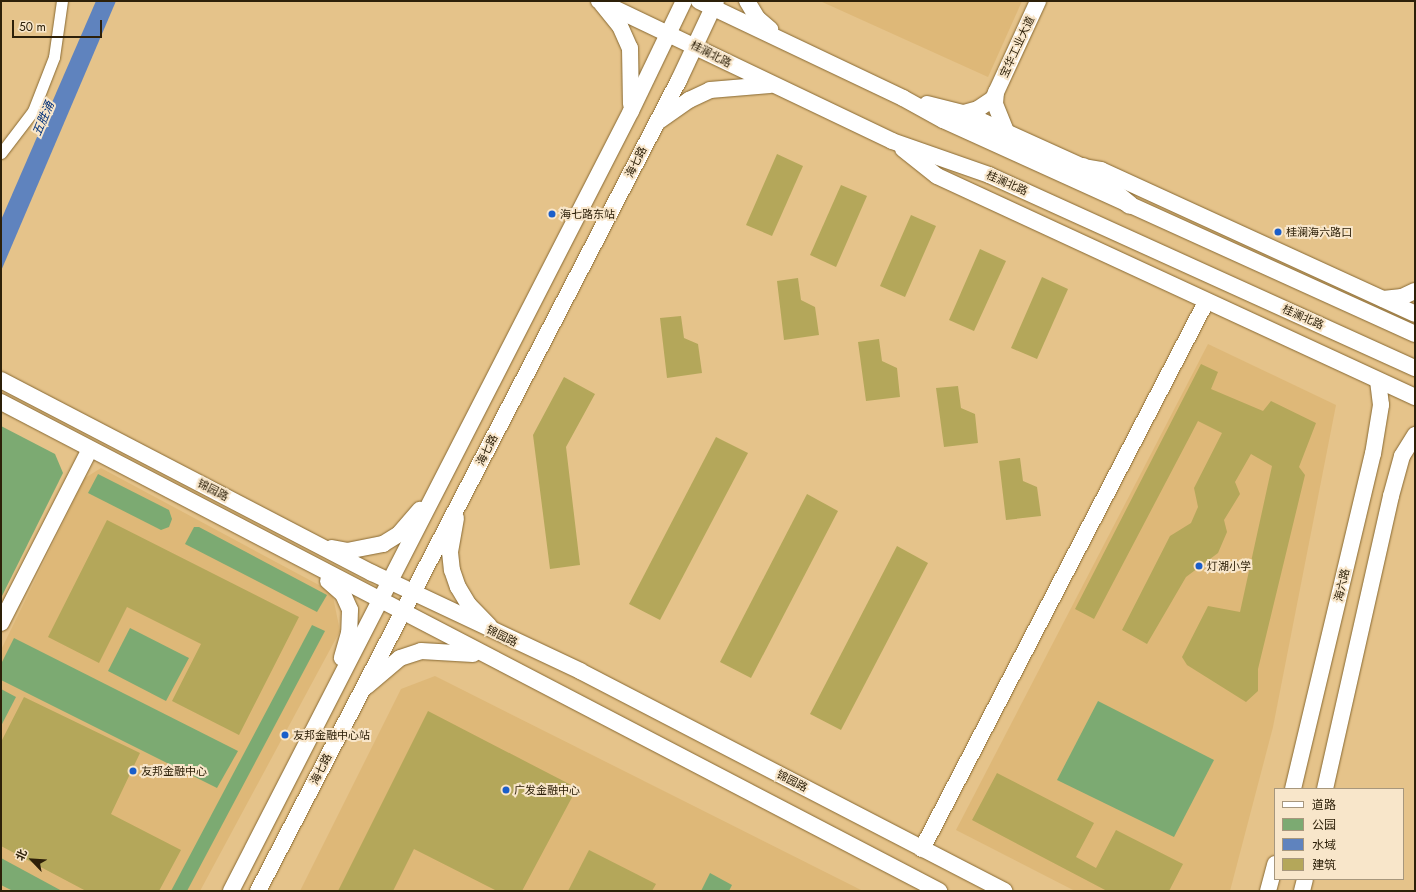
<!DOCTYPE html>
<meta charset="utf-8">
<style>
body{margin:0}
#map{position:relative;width:1416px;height:892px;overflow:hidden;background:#e5c38a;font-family:Jost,"Noto Sans SC",sans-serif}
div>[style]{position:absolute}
.built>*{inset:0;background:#deb878}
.green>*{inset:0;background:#7caa72}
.water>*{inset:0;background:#5f83be}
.building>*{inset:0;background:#b4a75a}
.roads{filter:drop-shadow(0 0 1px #876831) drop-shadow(0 0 1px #876831)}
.street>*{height:11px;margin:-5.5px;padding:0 5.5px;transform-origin:5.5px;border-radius:5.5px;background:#fff}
.secondary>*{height:16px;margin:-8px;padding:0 8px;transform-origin:8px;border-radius:8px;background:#fff}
.primary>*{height:18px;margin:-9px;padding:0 9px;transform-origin:9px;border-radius:9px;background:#fff}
.dots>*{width:11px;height:11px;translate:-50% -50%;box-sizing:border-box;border:2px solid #f8e6ca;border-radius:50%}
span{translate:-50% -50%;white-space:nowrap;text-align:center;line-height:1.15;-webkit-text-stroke:4px #f8e6ca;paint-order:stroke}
.street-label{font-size:11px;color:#2d2009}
.poi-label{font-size:11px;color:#2d2009}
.left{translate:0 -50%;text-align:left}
.water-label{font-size:12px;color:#07347b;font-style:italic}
.frame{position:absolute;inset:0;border:2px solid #2d2009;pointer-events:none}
.legend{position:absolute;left:1274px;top:788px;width:130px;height:92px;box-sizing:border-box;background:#f8e6ca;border:1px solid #a7977d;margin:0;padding:5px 7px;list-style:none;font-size:12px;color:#2d2009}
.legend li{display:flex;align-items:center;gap:8px;height:20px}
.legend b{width:20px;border:1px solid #a7977d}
.north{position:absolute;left:12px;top:840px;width:40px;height:40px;-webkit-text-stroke:3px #f8e6ca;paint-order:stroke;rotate:295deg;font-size:11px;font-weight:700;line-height:16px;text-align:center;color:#2d2009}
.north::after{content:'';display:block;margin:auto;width:14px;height:18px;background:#2d2009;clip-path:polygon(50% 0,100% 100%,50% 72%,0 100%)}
.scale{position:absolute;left:12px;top:20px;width:90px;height:18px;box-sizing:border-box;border:2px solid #2d2009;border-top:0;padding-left:5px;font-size:12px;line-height:14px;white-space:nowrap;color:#2d2009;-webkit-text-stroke:3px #f8e6ca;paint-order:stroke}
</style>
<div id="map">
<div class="built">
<i style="clip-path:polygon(820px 1px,1022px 1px,988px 77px)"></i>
<i style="clip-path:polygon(1208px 344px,1336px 405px,1273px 727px,1230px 891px,1075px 891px,956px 830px)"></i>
<i style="clip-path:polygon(101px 468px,332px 592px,340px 631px,200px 891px,1px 891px,1px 650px,85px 478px)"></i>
<i style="clip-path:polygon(435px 676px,863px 891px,300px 891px,401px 689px)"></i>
</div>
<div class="green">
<i style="clip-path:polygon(1px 426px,55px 454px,63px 473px,1px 598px)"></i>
<i style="clip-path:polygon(98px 474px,169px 510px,172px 519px,169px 527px,161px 530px,88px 493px)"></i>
<i style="clip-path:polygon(194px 527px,199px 527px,327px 595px,317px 612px,185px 544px)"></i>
<i style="clip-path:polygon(312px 625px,325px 631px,187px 891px,171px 891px)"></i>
<i style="clip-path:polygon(130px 628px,189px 658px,166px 701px,108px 671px)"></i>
<i style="clip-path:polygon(14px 638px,238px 751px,217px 788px,1px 680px,1px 664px)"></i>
<i style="clip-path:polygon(1px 689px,16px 697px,1px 726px)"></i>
<i style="clip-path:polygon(1098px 701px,1214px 760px,1174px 837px,1057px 780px)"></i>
<i style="clip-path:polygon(1px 858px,62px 891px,13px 891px,1px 885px)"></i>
<i style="clip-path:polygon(710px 873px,732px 885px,729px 891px,701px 891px)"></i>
</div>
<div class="water">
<i style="clip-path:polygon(96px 1px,116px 1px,1px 271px,1px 220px)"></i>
</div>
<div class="building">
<i style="clip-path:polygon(777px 154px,803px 166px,772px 236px,746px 225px)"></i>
<i style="clip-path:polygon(841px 185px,867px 196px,836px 267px,810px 255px)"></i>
<i style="clip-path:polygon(911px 215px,936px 226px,905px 297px,880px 286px)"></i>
<i style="clip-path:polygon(980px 249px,1006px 261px,974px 331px,949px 320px)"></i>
<i style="clip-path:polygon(1042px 277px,1068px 289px,1037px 359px,1011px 348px)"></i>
<i style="clip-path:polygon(798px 278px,801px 300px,815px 307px,819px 335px,784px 340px,777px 281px)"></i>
<i style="clip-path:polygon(681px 316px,684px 338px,698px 344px,702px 373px,667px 378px,660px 318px)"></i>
<i style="clip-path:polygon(879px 339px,882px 361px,897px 368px,900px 397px,866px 401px,858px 342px)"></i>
<i style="clip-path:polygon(1201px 364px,1218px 372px,1211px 389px,1263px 411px,1271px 401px,1316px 423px,1299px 467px,1305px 475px,1258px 669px,1258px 691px,1246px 702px,1187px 665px,1182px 657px,1208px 606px,1240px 612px,1272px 466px,1251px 454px,1235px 482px,1240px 494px,1224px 520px,1227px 532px,1218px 553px,1186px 577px,1147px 644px,1122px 630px,1170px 536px,1191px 523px,1198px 507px,1194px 488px,1222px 433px,1198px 421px,1094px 619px,1075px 609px)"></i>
<i style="clip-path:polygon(564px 377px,595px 394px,566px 447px,580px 565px,550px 569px,533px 435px)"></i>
<i style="clip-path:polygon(958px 386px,961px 408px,975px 414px,978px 443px,944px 447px,936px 388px)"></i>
<i style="clip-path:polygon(716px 437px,748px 453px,660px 620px,629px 604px)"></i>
<i style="clip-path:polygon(1020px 458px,1023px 481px,1037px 487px,1041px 516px,1006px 520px,999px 461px)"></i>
<i style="clip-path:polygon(807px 494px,838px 511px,751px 678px,720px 662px)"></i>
<i style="clip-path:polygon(107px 520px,299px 617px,239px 735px,172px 701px,201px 644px,127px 607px,99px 663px,48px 637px)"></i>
<i style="clip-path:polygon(897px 546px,928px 563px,841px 730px,810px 714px)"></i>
<i style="clip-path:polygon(24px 697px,140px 753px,111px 814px,181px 850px,159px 891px,86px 891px,1px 846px,1px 742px)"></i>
<i style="clip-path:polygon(428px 711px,577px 788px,522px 891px,497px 891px,414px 849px,393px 891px,338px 891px)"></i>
<i style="clip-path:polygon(997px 773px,1094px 823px,1076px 857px,1096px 868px,1116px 830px,1183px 864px,1169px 891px,1107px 891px,972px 820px)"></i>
<i style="clip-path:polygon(589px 850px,656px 884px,652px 891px,568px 891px)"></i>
</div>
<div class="roads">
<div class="street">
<i style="left:1px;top:153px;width:53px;rotate:-52.7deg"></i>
<i style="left:33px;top:111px;width:58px;rotate:-68.7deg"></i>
<i style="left:54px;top:57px;width:57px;rotate:-81.9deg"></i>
</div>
<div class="secondary">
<i style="left:599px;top:1px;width:325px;rotate:25.5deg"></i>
<i style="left:892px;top:141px;width:103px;rotate:19.3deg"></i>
<i style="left:989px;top:175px;width:468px;rotate:24.4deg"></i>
<i style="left:699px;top:1px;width:226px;rotate:25.4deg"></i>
<i style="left:903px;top:98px;width:46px;rotate:28.8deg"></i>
<i style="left:943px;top:120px;width:518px;rotate:24.39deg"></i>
<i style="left:747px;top:1px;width:21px;rotate:59deg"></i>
<i style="left:758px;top:19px;width:16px;rotate:40deg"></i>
<i style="left:602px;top:4px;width:28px;rotate:51deg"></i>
<i style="left:620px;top:26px;width:24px;rotate:66deg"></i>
<i style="left:630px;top:48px;width:56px;rotate:89deg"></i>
<i style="left:996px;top:92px;width:12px;rotate:95deg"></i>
<i style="left:995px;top:104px;width:31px;rotate:68deg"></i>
<i style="left:927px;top:104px;width:38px;rotate:14deg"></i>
<i style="left:964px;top:113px;width:131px;rotate:24.4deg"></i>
<i style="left:1083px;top:167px;width:18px;rotate:9deg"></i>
<i style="left:1101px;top:170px;width:345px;rotate:24.6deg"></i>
<i style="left:964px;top:113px;width:15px;rotate:-16deg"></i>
<i style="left:978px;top:109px;width:18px;rotate:-34deg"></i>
<i style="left:993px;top:99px;width:108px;rotate:-65.3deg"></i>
<i style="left:659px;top:121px;width:37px;rotate:-35deg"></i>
<i style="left:689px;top:100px;width:23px;rotate:-25deg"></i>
<i style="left:710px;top:90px;width:60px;rotate:-4.8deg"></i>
<i style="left:903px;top:149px;width:43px;rotate:38.5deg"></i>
<i style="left:937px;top:176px;width:527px;rotate:24.81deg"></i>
<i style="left:1383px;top:299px;width:19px;rotate:-6deg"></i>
<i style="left:1402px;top:297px;width:14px;rotate:-25deg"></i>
<i style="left:1px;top:380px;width:418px;rotate:27.5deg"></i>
<i style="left:372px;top:573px;width:230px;rotate:25.2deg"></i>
<i style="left:580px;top:671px;width:478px;rotate:27.4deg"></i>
<i style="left:1px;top:402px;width:1058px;rotate:27.53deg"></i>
<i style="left:456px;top:518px;width:35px;rotate:100deg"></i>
<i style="left:450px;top:552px;width:18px;rotate:84deg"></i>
<i style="left:452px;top:570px;width:18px;rotate:71deg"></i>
<i style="left:458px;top:587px;width:21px;rotate:59deg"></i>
<i style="left:469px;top:605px;width:29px;rotate:46deg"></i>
<i style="left:332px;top:548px;width:15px;rotate:11deg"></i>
<i style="left:347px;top:551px;width:37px;rotate:-11deg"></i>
<i style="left:383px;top:544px;width:19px;rotate:-32deg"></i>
<i style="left:399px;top:534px;width:32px;rotate:-49deg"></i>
<i style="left:328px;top:581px;width:20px;rotate:41deg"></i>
<i style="left:343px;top:594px;width:17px;rotate:66deg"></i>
<i style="left:350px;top:610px;width:23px;rotate:92deg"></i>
<i style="left:349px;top:633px;width:26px;rotate:106deg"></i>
<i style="left:1px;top:623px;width:195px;rotate:-62.9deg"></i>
<i style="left:367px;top:686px;width:43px;rotate:-40.3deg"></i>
<i style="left:400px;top:658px;width:22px;rotate:-18deg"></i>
<i style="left:421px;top:651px;width:52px;rotate:3.3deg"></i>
<i style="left:1293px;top:789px;width:344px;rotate:-76.6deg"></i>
<i style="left:1373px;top:454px;width:50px;rotate:-80.7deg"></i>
<i style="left:1381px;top:405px;width:24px;rotate:-97deg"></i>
<i style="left:1325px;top:789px;width:300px;rotate:-77.3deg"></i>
<i style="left:1391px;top:496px;width:41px;rotate:-74.6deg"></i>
<i style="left:1402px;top:456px;width:25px;rotate:-58deg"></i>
<i style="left:922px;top:849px;width:616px;rotate:-62.56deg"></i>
<i style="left:231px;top:891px;width:877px;rotate:-62.85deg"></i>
<i style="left:631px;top:111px;width:122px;rotate:-64.3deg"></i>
<i style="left:258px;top:891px;width:914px;rotate:-62.57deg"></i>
<i style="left:679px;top:80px;width:87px;rotate:-64.9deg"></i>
<i style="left:1268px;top:891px;width:28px;rotate:-75deg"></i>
<i style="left:1302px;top:891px;width:12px;rotate:-76deg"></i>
</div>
<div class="primary">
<i style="left:1083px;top:167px;width:60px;rotate:39deg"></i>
</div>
</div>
<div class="dots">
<i style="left:552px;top:214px;background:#1a5eca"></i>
<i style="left:1278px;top:232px;background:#1a5eca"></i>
<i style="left:1199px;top:566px;background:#1a5eca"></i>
<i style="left:285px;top:735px;background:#1a5eca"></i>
<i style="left:133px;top:771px;background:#1a5eca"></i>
<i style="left:506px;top:790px;background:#1a5eca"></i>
</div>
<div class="street-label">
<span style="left:1017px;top:47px;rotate:-65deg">宝华工业大道</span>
<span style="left:711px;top:54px;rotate:27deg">桂澜北路</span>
<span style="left:636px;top:162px;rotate:-63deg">海七路</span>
<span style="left:1007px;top:183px;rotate:24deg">桂澜北路</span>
<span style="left:1303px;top:317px;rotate:24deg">桂澜北路</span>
<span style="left:487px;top:450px;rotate:-63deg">海七路</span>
<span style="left:213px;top:490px;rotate:27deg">锦园路</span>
<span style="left:1342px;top:585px;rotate:-77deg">海六路</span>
<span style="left:502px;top:636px;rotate:26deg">锦园路</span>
<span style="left:321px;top:769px;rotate:-63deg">海七路</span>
<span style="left:792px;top:781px;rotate:27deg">锦园路</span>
</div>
<div class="poi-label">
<span class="left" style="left:560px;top:214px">海七路东站</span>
<span class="left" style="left:1286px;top:232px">桂澜海六路口</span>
<span class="left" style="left:1207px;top:566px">灯湖小学</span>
<span class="left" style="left:293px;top:735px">友邦金融中心站</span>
<span class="left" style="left:141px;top:771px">友邦金融中心</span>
<span class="left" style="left:514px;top:790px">广发金融中心</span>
</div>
<div class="water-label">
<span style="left:44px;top:119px;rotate:-67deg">五胜涌</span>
</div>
<div class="frame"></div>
<ul class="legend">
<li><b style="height:5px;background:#fff"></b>道路</li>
<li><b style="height:11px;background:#7caa72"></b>公园</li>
<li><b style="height:11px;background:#5f83be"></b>水域</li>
<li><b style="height:11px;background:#b4a75a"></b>建筑</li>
</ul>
<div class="north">北</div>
<div class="scale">50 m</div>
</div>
